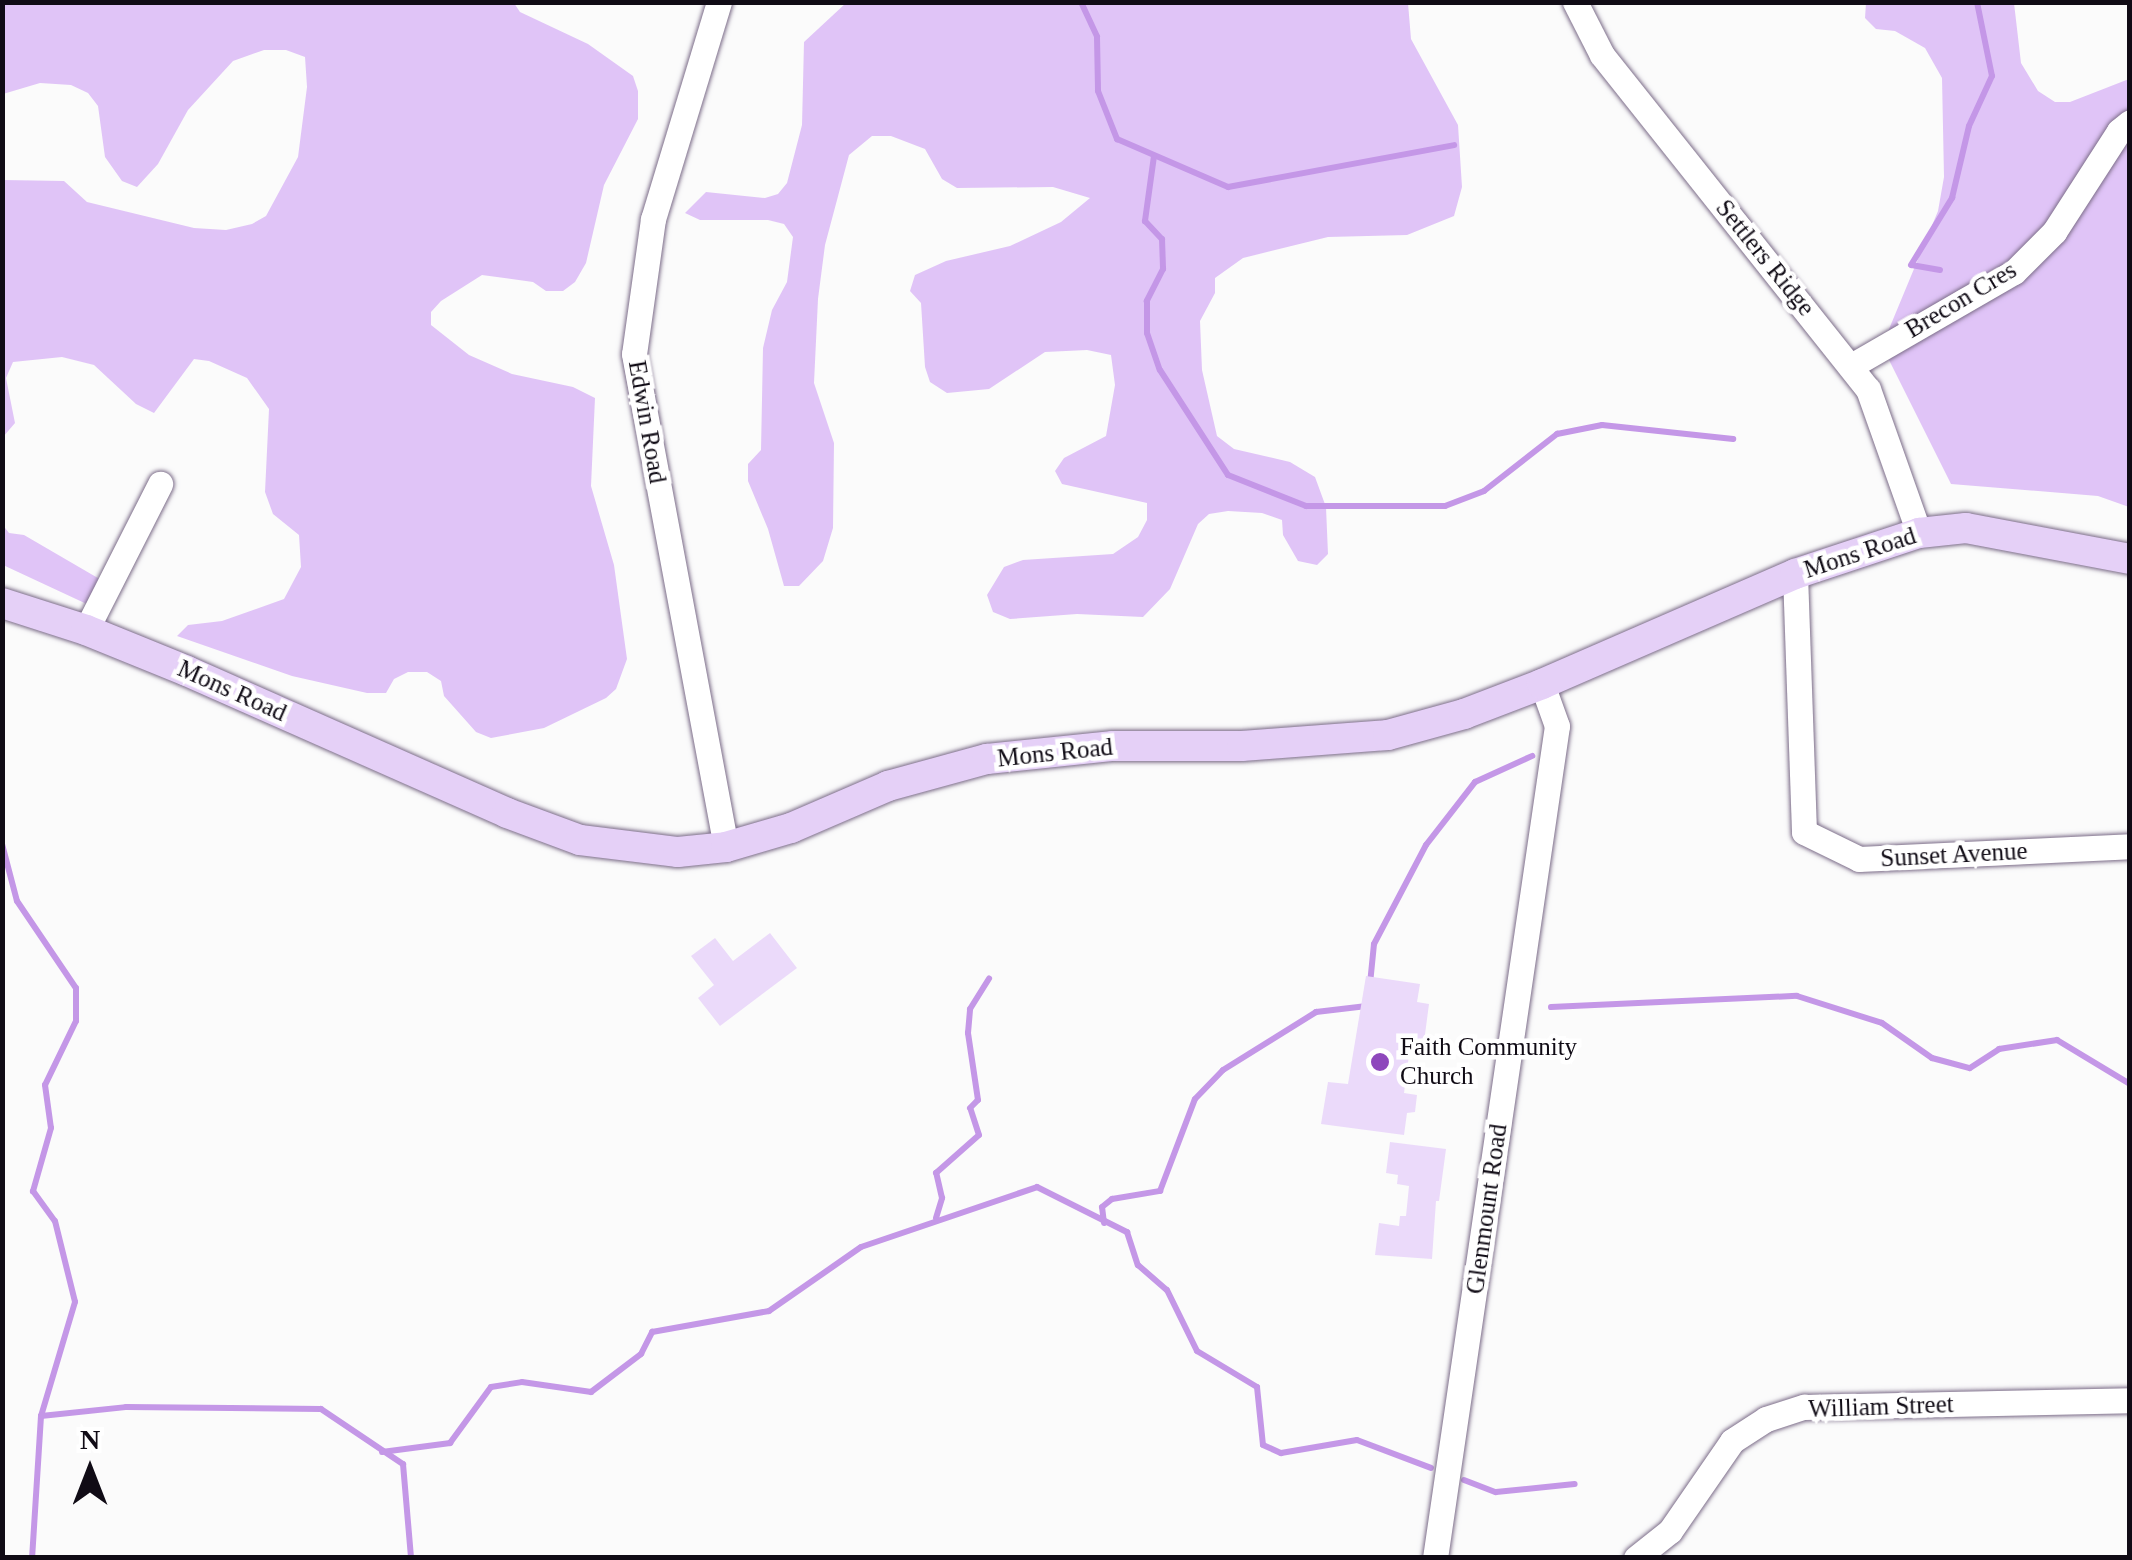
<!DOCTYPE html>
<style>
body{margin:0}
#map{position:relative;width:2132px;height:1560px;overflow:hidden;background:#fbfbfb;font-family:Georgia,serif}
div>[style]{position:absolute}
.green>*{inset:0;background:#e0c4f7}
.stream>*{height:6px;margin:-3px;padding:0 3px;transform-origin:3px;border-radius:3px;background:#c497e7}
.building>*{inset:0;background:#ebdafa}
.roads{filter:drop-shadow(0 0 2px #7c6d89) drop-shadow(0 0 2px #7c6d89)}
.minor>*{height:25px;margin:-12.5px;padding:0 12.5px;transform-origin:12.5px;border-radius:12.5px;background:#fff}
.major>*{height:30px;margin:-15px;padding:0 15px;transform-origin:15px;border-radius:15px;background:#e5d0f7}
.dots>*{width:28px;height:28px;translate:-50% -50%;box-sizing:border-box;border:5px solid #fff;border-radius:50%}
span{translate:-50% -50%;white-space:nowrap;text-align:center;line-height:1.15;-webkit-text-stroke:9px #fff;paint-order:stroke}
.street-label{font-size:25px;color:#100b15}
.poi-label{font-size:25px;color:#100b15}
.left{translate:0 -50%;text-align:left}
.frame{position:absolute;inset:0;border:5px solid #100b15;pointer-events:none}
.north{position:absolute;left:40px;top:1420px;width:100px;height:100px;-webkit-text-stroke:8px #fff;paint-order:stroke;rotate:0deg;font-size:28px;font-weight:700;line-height:40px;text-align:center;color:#100b15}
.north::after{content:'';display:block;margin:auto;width:35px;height:45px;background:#100b15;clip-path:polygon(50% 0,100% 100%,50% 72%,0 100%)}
</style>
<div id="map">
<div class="green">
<i style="clip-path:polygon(3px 2px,514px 3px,520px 12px,588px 44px,633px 76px,638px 91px,638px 119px,604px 185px,586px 263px,575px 282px,563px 291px,546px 291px,533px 282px,482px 275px,441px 301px,431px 312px,431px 325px,469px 355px,512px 374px,573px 387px,595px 398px,591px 486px,614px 565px,627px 659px,616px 689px,606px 698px,544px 728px,491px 738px,476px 732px,444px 696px,441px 681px,427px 672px,408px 672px,394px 679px,386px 693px,367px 693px,292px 676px,177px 636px,188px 625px,222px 621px,284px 599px,301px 567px,299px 535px,273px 514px,265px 492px,269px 409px,247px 378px,209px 361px,194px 359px,154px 413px,136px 404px,94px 365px,62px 357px,13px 362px,6px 378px,15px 423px,3px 437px,3px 180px,64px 181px,87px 202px,194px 228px,226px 230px,252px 224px,266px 216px,298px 157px,307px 87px,305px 57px,286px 50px,264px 50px,233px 61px,188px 110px,158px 164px,137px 187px,122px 181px,105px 157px,98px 106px,88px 93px,71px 85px,40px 83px,3px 94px)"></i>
<i style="clip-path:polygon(846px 3px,1408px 3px,1411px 39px,1458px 125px,1462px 187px,1454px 216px,1407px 235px,1328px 237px,1243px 258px,1215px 278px,1215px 293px,1200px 321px,1202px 370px,1217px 436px,1234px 449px,1290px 462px,1315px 477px,1326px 507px,1328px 554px,1317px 565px,1298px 561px,1283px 535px,1282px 520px,1262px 513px,1228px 511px,1209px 514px,1198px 524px,1170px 589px,1143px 617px,1077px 614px,1010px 619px,993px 612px,987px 595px,1004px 567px,1023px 560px,1113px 554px,1138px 537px,1147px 520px,1147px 503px,1062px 484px,1055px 471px,1064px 458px,1106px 436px,1115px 385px,1111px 355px,1087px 350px,1045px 352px,989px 389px,947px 393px,930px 382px,925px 367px,921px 303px,910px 291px,915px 275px,946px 261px,1010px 246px,1061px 222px,1090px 198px,1053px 187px,957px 188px,942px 179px,925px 149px,891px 136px,872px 136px,849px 155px,825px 245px,818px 299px,814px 383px,834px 443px,833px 528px,823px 561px,799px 586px,784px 586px,768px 529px,748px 481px,748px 464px,761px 450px,763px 348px,772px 310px,787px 282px,793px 237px,784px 224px,768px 220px,700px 220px,685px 213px,706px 192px,765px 198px,778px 194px,787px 183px,802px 125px,804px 42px)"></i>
<i style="clip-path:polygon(1866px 3px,2014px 3px,2021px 63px,2038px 91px,2055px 102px,2070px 102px,2129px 79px,2129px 507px,2098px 496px,1951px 484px,1882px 346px,1938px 211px,1944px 177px,1942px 78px,1925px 48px,1895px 31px,1876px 29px,1865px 18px)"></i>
<i style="clip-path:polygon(2px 524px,9px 533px,24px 535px,103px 581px,91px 606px,3px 565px)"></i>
</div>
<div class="stream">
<i style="left:1081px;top:2px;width:38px;rotate:65deg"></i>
<i style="left:1097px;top:37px;width:54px;rotate:88.9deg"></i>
<i style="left:1098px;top:91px;width:52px;rotate:68.4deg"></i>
<i style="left:1117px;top:139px;width:121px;rotate:23.4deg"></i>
<i style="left:1228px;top:187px;width:230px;rotate:-10.5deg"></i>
<i style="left:1154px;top:156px;width:66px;rotate:97.9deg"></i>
<i style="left:1145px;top:221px;width:25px;rotate:47deg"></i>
<i style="left:1162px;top:239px;width:30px;rotate:88deg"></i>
<i style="left:1163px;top:269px;width:36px;rotate:117deg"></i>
<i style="left:1147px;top:301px;width:32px;rotate:90deg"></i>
<i style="left:1147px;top:333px;width:39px;rotate:71deg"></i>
<i style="left:1160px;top:370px;width:125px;rotate:57.1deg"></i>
<i style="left:1228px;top:475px;width:84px;rotate:21.7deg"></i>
<i style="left:1306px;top:506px;width:139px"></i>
<i style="left:1445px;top:506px;width:42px;rotate:-21deg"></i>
<i style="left:1484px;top:491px;width:93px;rotate:-38deg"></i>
<i style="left:1557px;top:434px;width:46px;rotate:-11.3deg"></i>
<i style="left:1602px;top:425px;width:132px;rotate:6.1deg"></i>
<i style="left:1940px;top:270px;width:29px;rotate:-170deg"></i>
<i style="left:1911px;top:265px;width:79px;rotate:-58.5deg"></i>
<i style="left:1952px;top:198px;width:74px;rotate:-76.7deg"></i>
<i style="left:1969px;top:126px;width:55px;rotate:-65.3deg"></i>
<i style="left:1992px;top:76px;width:76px;rotate:-101.5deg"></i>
<i style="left:2px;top:844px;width:59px;rotate:75.3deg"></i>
<i style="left:17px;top:901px;width:105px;rotate:55.9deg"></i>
<i style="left:76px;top:988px;width:33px;rotate:90deg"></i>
<i style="left:76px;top:1021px;width:71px;rotate:115.8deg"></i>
<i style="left:45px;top:1085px;width:43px;rotate:82.1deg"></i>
<i style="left:51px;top:1128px;width:66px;rotate:105.9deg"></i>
<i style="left:33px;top:1191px;width:37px;rotate:54deg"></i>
<i style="left:55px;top:1221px;width:83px;rotate:76.1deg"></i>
<i style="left:75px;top:1302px;width:119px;rotate:106.6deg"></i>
<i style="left:41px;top:1416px;width:142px;rotate:93.6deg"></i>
<i style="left:1370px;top:984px;width:40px;rotate:-84.3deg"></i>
<i style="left:1374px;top:944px;width:112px;rotate:-62.3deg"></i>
<i style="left:1426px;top:845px;width:80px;rotate:-52.1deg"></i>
<i style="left:1475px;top:782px;width:63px;rotate:-24.5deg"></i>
<i style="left:1551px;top:1007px;width:246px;rotate:-2.6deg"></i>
<i style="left:1797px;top:996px;width:89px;rotate:17.6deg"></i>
<i style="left:1882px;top:1023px;width:61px;rotate:35deg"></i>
<i style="left:1932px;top:1058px;width:39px;rotate:15deg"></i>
<i style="left:1970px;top:1068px;width:35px;rotate:-33deg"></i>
<i style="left:1999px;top:1049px;width:59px;rotate:-8.8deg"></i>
<i style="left:2057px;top:1040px;width:85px;rotate:31.1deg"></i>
<i style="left:936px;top:1218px;width:21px;rotate:-73deg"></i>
<i style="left:942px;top:1198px;width:26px;rotate:-103deg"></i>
<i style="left:936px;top:1173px;width:57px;rotate:-41.5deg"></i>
<i style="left:979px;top:1135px;width:28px;rotate:-108deg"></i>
<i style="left:970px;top:1108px;width:11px;rotate:-45deg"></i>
<i style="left:978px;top:1100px;width:68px;rotate:-98.5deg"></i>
<i style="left:968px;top:1033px;width:24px;rotate:-85deg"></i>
<i style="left:970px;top:1009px;width:36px;rotate:-58deg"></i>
<i style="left:1104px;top:1223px;width:16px;rotate:-97deg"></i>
<i style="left:1102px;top:1207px;width:13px;rotate:-39deg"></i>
<i style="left:1112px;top:1199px;width:49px;rotate:-9.5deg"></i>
<i style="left:1160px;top:1191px;width:98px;rotate:-69.2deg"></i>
<i style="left:1195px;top:1099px;width:40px;rotate:-46deg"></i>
<i style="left:1223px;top:1070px;width:110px;rotate:-31.9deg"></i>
<i style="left:1316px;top:1012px;width:51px;rotate:-6.7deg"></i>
<i style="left:41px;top:1416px;width:85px;rotate:-6deg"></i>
<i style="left:126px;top:1407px;width:195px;rotate:0.6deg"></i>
<i style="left:321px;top:1409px;width:99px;rotate:33.9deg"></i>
<i style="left:403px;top:1464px;width:94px;rotate:85.1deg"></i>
<i style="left:382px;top:1452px;width:69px;rotate:-7.5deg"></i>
<i style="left:450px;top:1443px;width:69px;rotate:-53.8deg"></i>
<i style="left:491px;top:1387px;width:31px;rotate:-9deg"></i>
<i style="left:522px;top:1382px;width:70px;rotate:8.2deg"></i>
<i style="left:591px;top:1392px;width:63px;rotate:-37.2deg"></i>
<i style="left:641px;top:1354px;width:25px;rotate:-63deg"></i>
<i style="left:652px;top:1332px;width:119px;rotate:-10.2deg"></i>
<i style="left:769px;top:1311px;width:112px;rotate:-34.8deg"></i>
<i style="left:861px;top:1247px;width:186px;rotate:-18.8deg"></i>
<i style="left:1037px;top:1187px;width:101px;rotate:26.6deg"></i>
<i style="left:1127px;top:1232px;width:35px;rotate:72deg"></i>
<i style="left:1138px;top:1265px;width:38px;rotate:41deg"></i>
<i style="left:1167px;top:1290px;width:68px;rotate:63.8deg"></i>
<i style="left:1197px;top:1351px;width:70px;rotate:31deg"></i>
<i style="left:1257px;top:1387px;width:58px;rotate:84.1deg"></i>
<i style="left:1263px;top:1445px;width:20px;rotate:24deg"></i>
<i style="left:1281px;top:1453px;width:77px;rotate:-9.7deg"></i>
<i style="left:1357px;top:1440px;width:79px;rotate:20.7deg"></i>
<i style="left:1464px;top:1480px;width:34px;rotate:21deg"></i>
<i style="left:1496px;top:1492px;width:79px;rotate:-5.8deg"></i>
</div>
<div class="building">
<i style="clip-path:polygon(770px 933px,797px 968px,720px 1026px,698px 998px,714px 985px,691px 956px,715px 938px,733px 961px)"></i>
<i style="clip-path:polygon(1366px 976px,1420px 984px,1417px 1002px,1429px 1004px,1424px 1042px,1411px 1040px,1404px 1093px,1417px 1095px,1415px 1112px,1407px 1113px,1404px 1135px,1321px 1124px,1328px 1082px,1348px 1084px)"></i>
<i style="clip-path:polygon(1390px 1142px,1446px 1149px,1439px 1201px,1436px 1201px,1432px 1259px,1375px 1255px,1379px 1223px,1399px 1226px,1400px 1216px,1406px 1216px,1409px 1186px,1397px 1184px,1398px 1175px,1386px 1173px)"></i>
</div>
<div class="roads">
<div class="minor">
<i style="left:719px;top:2px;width:227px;rotate:106.9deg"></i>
<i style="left:653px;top:219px;width:136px;rotate:98deg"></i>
<i style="left:634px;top:354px;width:502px;rotate:79.43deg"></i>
<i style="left:1575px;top:2px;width:59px;rotate:63deg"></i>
<i style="left:1602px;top:55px;width:427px;rotate:51.5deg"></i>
<i style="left:1868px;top:389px;width:153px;rotate:70.5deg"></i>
<i style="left:1851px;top:366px;width:188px;rotate:-30deg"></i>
<i style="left:2014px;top:272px;width:57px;rotate:-45deg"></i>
<i style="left:2054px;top:232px;width:120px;rotate:-57.2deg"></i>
<i style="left:2119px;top:131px;width:14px;rotate:-39deg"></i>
<i style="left:1795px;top:574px;width:258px;rotate:88deg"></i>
<i style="left:1804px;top:832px;width:61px;rotate:26.1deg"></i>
<i style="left:1859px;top:859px;width:271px;rotate:-2.7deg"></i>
<i style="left:86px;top:630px;width:164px;rotate:-63.1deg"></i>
<i style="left:1435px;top:1558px;width:841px;rotate:-81.66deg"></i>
<i style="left:1557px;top:726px;width:45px;rotate:-109.7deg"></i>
<i style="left:1636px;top:1558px;width:43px;rotate:-38.5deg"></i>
<i style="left:1670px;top:1531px;width:109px;rotate:-55.4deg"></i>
<i style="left:1732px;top:1441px;width:40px;rotate:-32.9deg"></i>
<i style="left:1766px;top:1419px;width:40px;rotate:-18deg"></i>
<i style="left:1804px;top:1407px;width:326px;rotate:-1.2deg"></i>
</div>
<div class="major">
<i style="left:2px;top:603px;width:88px;rotate:17.8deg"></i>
<i style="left:86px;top:630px;width:109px;rotate:22.1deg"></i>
<i style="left:187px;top:671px;width:350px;rotate:23.9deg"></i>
<i style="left:507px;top:813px;width:78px;rotate:20.3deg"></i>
<i style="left:580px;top:840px;width:99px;rotate:7deg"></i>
<i style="left:678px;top:852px;width:48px;rotate:-5.9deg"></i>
<i style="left:726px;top:847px;width:68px;rotate:-16.3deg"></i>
<i style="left:791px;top:828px;width:106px;rotate:-23.4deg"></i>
<i style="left:888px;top:786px;width:103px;rotate:-15.3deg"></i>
<i style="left:987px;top:759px;width:127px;rotate:-5.9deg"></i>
<i style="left:1113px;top:746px;width:129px"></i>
<i style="left:1242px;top:746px;width:146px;rotate:-4.3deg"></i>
<i style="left:1388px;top:735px;width:79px;rotate:-15.4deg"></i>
<i style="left:1464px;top:714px;width:84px;rotate:-21deg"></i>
<i style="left:1542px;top:684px;width:276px;rotate:-23.5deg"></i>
<i style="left:1795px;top:574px;width:131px;rotate:-18.3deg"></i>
<i style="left:1919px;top:533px;width:47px;rotate:-6.1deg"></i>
<i style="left:1966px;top:528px;width:167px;rotate:10.7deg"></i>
</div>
</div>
<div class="dots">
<i style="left:1380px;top:1062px;background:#8e48bc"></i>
</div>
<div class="street-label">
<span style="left:1765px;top:258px;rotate:51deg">Settlers Ridge</span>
<span style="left:1961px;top:300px;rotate:-31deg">Brecon Cres</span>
<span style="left:647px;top:422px;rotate:80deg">Edwin Road</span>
<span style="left:1860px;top:553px;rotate:-18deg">Mons Road</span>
<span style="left:232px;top:691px;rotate:24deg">Mons Road</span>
<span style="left:1055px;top:753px;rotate:-6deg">Mons Road</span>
<span style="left:1954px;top:855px;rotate:-3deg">Sunset Avenue</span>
<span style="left:1487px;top:1209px;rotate:-82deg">Glenmount Road</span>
<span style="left:1881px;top:1407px;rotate:-2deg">William Street</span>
</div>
<div class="poi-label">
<span class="left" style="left:1400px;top:1062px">Faith Community<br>Church</span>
</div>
<div class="frame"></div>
<div class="north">N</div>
</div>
